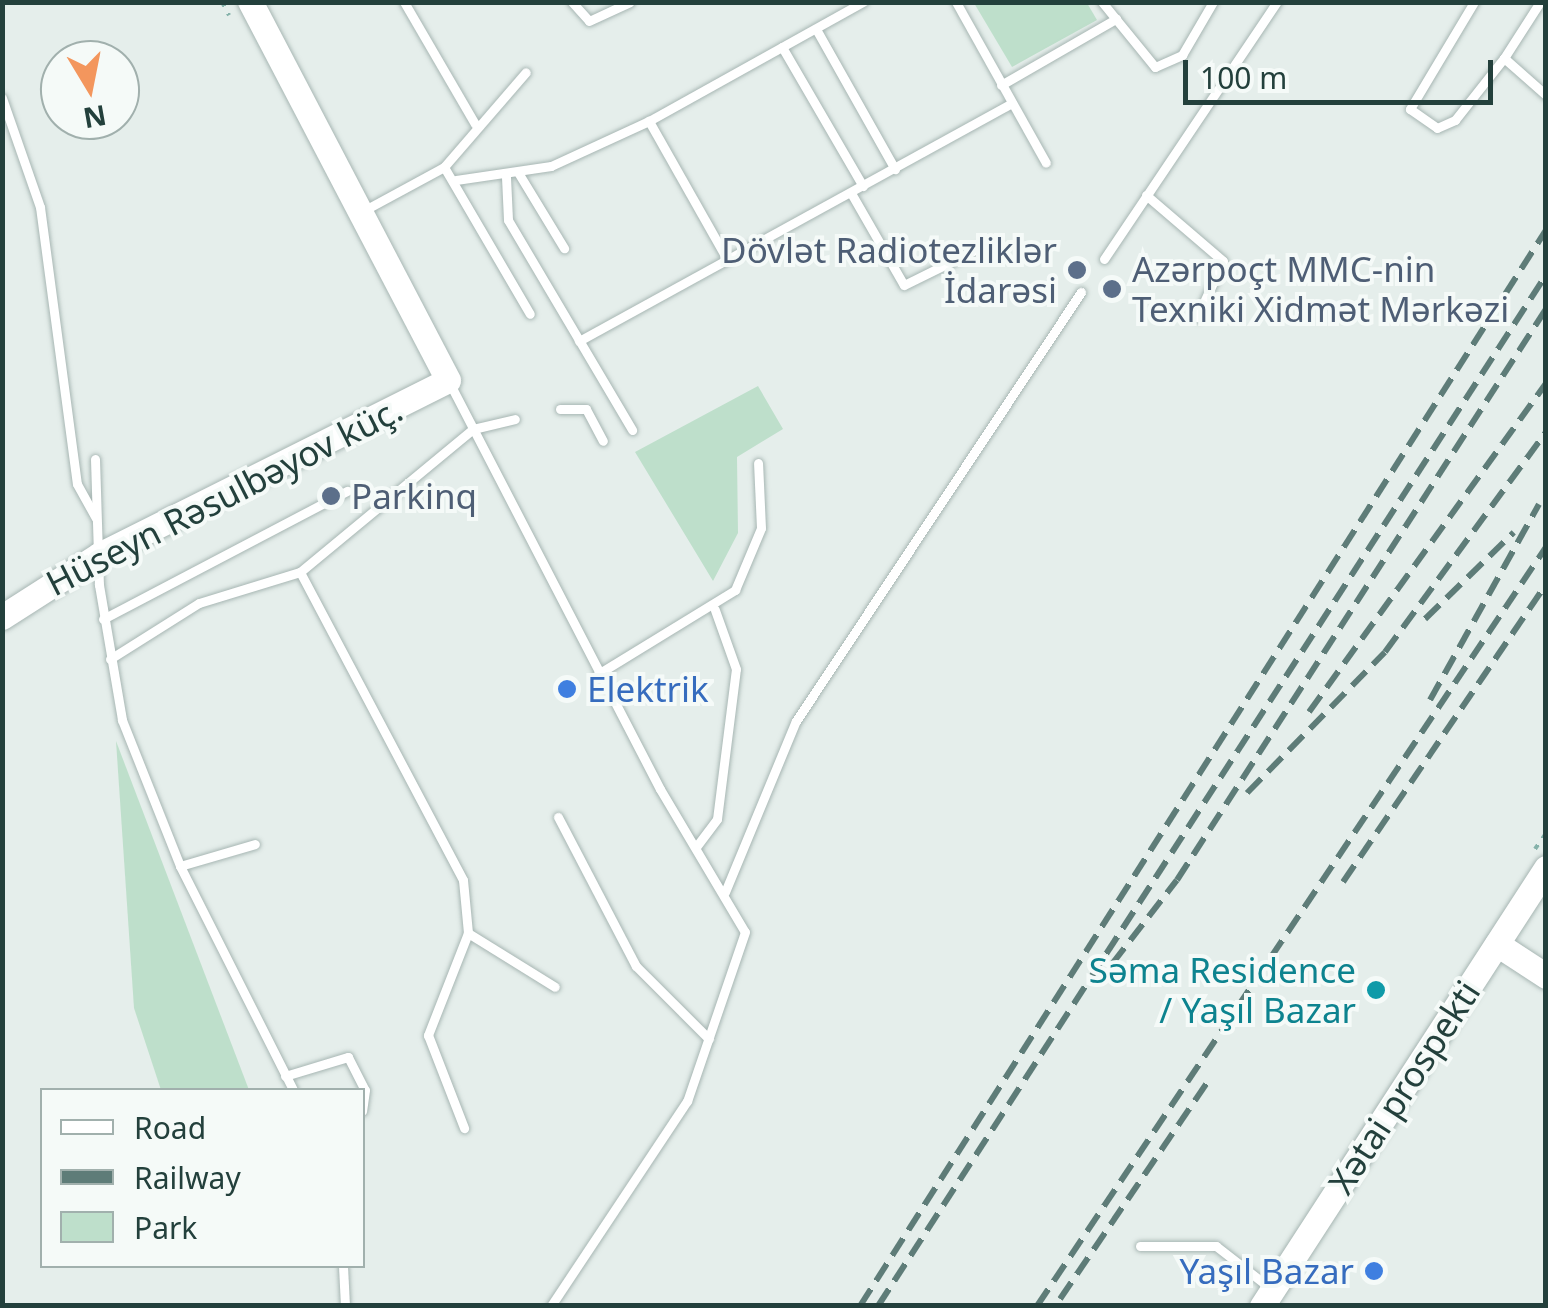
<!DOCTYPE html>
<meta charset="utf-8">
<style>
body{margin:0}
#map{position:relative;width:1548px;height:1308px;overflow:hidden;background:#e5eeeb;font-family:"Noto Sans",sans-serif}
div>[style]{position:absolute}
.green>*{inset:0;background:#bedfcb}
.path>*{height:4px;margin-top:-2px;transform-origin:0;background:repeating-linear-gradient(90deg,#85b2aa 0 5px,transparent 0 13px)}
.roads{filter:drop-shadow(0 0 2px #a7b6b3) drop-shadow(0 0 2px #a7b6b3)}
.lane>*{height:9px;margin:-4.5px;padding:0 4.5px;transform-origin:4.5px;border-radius:4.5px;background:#fff}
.secondary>*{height:25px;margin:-12.5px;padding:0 12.5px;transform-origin:12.5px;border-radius:12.5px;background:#fff}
.rail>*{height:6px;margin-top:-3px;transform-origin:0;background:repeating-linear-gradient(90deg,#5e7c78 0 20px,transparent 0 30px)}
.dots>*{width:28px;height:28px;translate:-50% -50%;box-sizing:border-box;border:5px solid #f5faf8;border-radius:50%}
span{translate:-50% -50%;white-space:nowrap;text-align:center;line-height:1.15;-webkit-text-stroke:8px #f5faf8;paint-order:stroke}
.service-label{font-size:35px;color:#4e5e75}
.right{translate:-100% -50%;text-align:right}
.left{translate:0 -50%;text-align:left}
.street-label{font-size:35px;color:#23403c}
.shop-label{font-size:35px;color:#366cbe}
.culture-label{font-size:35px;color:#0d838f}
.frame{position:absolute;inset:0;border:5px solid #23403c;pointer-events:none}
.legend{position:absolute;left:40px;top:1088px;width:325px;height:180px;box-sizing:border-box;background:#f5faf8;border:2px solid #a1b0ad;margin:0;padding:12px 18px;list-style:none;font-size:30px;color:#23403c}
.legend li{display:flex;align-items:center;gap:20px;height:50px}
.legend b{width:50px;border:2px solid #a1b0ad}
.north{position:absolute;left:40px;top:40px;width:100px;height:100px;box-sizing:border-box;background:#f5faf8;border:2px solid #a1b0ad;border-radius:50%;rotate:170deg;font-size:28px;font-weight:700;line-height:40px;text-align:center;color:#23403c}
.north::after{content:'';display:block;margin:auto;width:35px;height:45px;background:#f3965d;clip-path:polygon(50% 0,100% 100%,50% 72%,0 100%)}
.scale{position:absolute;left:1183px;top:60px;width:310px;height:45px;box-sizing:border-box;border:5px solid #23403c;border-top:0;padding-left:12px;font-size:30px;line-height:35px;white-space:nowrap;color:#23403c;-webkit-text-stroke:8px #f5faf8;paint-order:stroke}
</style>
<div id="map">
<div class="green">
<i style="clip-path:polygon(974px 3px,1087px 3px,1097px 20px,1012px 67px)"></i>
<i style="clip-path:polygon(758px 386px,783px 429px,737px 457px,738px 533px,713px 581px,635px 452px)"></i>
<i style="clip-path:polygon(116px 741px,249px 1090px,161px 1090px,134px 1008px)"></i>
</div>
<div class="path">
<i style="left:222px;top:2px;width:15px;rotate:62deg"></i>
<i style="left:1535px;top:849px;width:19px;rotate:-55deg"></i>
</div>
<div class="roads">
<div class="lane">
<i style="left:404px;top:2px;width:141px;rotate:59.8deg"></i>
<i style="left:572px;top:2px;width:25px;rotate:48deg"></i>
<i style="left:589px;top:21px;width:45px;rotate:-24.9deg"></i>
<i style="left:956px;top:2px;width:184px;rotate:60.8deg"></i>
<i style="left:1102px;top:2px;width:84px;rotate:50.8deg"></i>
<i style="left:1155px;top:67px;width:30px;rotate:-24deg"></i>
<i style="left:1182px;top:55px;width:61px;rotate:-59.7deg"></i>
<i style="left:1474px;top:2px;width:125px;rotate:120.9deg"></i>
<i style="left:1410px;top:109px;width:33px;rotate:35deg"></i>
<i style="left:1437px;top:128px;width:20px;rotate:-24deg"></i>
<i style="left:1455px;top:120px;width:79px;rotate:-51.7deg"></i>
<i style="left:1540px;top:2px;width:67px;rotate:122.7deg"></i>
<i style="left:1504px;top:58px;width:56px;rotate:41.4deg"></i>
<i style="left:816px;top:29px;width:161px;rotate:60.6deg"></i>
<i style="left:782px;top:47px;width:161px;rotate:59.8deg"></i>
<i style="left:1001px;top:85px;width:133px;rotate:-29.9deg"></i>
<i style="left:2px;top:98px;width:115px;rotate:70.8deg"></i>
<i style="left:40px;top:207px;width:279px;rotate:82.4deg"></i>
<i style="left:77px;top:484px;width:39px;rotate:61deg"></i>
<i style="left:444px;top:167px;width:170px;rotate:59.7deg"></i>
<i style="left:519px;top:174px;width:87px;rotate:58.7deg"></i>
<i style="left:506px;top:177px;width:43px;rotate:87.3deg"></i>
<i style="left:508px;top:220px;width:244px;rotate:59.4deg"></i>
<i style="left:456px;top:180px;width:96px;rotate:-8.4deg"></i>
<i style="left:551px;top:166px;width:108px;rotate:-24.7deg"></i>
<i style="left:851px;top:193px;width:106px;rotate:60.1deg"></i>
<i style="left:904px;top:285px;width:81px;rotate:-26.3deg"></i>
<i style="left:1146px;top:195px;width:101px;rotate:40.6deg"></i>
<i style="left:1223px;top:261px;width:62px;rotate:114.9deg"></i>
<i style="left:363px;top:211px;width:92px;rotate:-28.5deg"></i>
<i style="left:444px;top:167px;width:125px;rotate:-49.2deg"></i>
<i style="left:727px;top:259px;width:159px;rotate:-119.5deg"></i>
<i style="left:649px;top:121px;width:245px;rotate:-29.1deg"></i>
<i style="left:1104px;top:259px;width:310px;rotate:-56.1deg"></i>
<i style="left:579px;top:341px;width:494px;rotate:-28.8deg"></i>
<i style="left:449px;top:382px;width:458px;rotate:62.6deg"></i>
<i style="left:660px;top:789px;width:166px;rotate:59.3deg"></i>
<i style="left:745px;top:932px;width:179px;rotate:108.9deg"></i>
<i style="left:687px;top:1101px;width:246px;rotate:123.6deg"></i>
<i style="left:560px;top:409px;width:26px"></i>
<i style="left:586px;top:409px;width:36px;rotate:62deg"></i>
<i style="left:95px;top:459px;width:126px;rotate:88.2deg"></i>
<i style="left:99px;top:585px;width:137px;rotate:80.3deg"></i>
<i style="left:122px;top:720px;width:157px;rotate:68.3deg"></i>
<i style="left:180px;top:866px;width:251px;rotate:63.2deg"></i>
<i style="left:300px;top:572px;width:348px;rotate:62.1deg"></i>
<i style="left:463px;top:880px;width:53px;rotate:84.6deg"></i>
<i style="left:468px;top:933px;width:110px;rotate:111.4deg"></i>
<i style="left:428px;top:1035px;width:100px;rotate:68.8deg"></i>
<i style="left:103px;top:619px;width:276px;rotate:-27.7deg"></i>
<i style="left:110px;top:659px;width:105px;rotate:-32.2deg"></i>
<i style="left:199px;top:603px;width:106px;rotate:-17.1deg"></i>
<i style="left:300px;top:572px;width:224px;rotate:-39.6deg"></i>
<i style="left:473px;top:429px;width:43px;rotate:-13.4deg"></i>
<i style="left:598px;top:674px;width:161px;rotate:-31.5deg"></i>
<i style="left:735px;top:590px;width:67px;rotate:-67.2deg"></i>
<i style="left:761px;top:528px;width:65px;rotate:-92.6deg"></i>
<i style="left:558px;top:817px;width:168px;rotate:62.4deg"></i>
<i style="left:636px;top:966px;width:103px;rotate:45deg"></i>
<i style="left:696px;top:847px;width:35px;rotate:-53deg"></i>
<i style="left:717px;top:819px;width:151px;rotate:-82.8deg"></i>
<i style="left:736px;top:669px;width:63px;rotate:-109.6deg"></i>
<i style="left:180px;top:866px;width:78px;rotate:-16.3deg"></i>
<i style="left:725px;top:892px;width:185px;rotate:-67.5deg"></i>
<i style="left:796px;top:721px;width:515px;rotate:-56.4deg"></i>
<i style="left:468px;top:933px;width:102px;rotate:31.8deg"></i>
<i style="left:285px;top:1076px;width:66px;rotate:-16.8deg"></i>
<i style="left:348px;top:1057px;width:37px;rotate:63deg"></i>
<i style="left:365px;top:1090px;width:21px;rotate:98deg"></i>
<i style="left:1140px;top:1246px;width:76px"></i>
<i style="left:1216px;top:1246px;width:68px;rotate:37.9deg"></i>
<i style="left:343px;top:1266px;width:40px;rotate:87.1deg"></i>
</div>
<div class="secondary">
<i style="left:2px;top:617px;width:115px;rotate:-32.6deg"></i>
<i style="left:99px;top:555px;width:390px;rotate:-26.6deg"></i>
<i style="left:448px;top:380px;width:427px;rotate:-117.6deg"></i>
<i style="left:1497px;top:944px;width:59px;rotate:33.1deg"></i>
<i style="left:1262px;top:1306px;width:522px;rotate:-57.04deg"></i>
</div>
</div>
<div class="rail">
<i style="left:1425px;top:619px;width:124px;rotate:-44.3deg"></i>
<i style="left:1430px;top:700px;width:224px;rotate:-60.9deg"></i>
<i style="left:1309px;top:712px;width:405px;rotate:-54.2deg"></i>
<i style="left:1247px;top:793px;width:197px;rotate:-45.6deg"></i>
<i style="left:1385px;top:652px;width:273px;rotate:-53.8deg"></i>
<i style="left:1343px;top:882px;width:361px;rotate:-55.7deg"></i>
<i style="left:1112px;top:964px;width:106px;rotate:-52.3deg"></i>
<i style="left:1177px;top:880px;width:680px;rotate:-57.13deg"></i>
<i style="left:1060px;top:1299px;width:265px;rotate:-55.8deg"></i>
<i style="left:860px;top:1306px;width:1276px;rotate:-57.48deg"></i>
<i style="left:878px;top:1306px;width:1228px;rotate:-57.06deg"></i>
<i style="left:1037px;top:1306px;width:914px;rotate:-56.15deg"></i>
</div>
<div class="dots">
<i style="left:1077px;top:270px;background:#5c6f8a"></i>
<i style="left:1112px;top:289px;background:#5c6f8a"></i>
<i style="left:331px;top:496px;background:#5c6f8a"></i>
<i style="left:567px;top:689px;background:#3f7fe0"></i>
<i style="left:1376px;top:990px;background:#0f9aa8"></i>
<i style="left:1374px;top:1271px;background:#3f7fe0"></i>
</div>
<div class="service-label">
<span class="right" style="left:1057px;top:270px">Dövlət Radiotezliklər<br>İdarəsi</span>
<span class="left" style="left:1132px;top:289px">Azərpoçt MMC-nin<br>Texniki Xidmət Mərkəzi</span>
<span class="left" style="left:351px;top:496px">Parkinq</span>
</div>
<div class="street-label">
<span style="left:224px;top:496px;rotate:-27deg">Hüseyn Rəsulbəyov küç.</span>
<span style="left:1404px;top:1087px;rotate:-57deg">Xətai prospekti</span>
</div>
<div class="shop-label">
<span class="left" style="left:587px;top:689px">Elektrik</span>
<span class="right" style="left:1354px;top:1271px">Yaşıl Bazar</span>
</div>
<div class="culture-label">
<span class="right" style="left:1356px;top:990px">Səma Residence<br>/ Yaşıl Bazar</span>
</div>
<div class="frame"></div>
<ul class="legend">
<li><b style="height:12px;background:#fff"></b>Road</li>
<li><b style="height:12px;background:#5e7c78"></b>Railway</li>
<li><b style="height:28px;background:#bedfcb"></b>Park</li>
</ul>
<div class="north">N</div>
<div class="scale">100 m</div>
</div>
